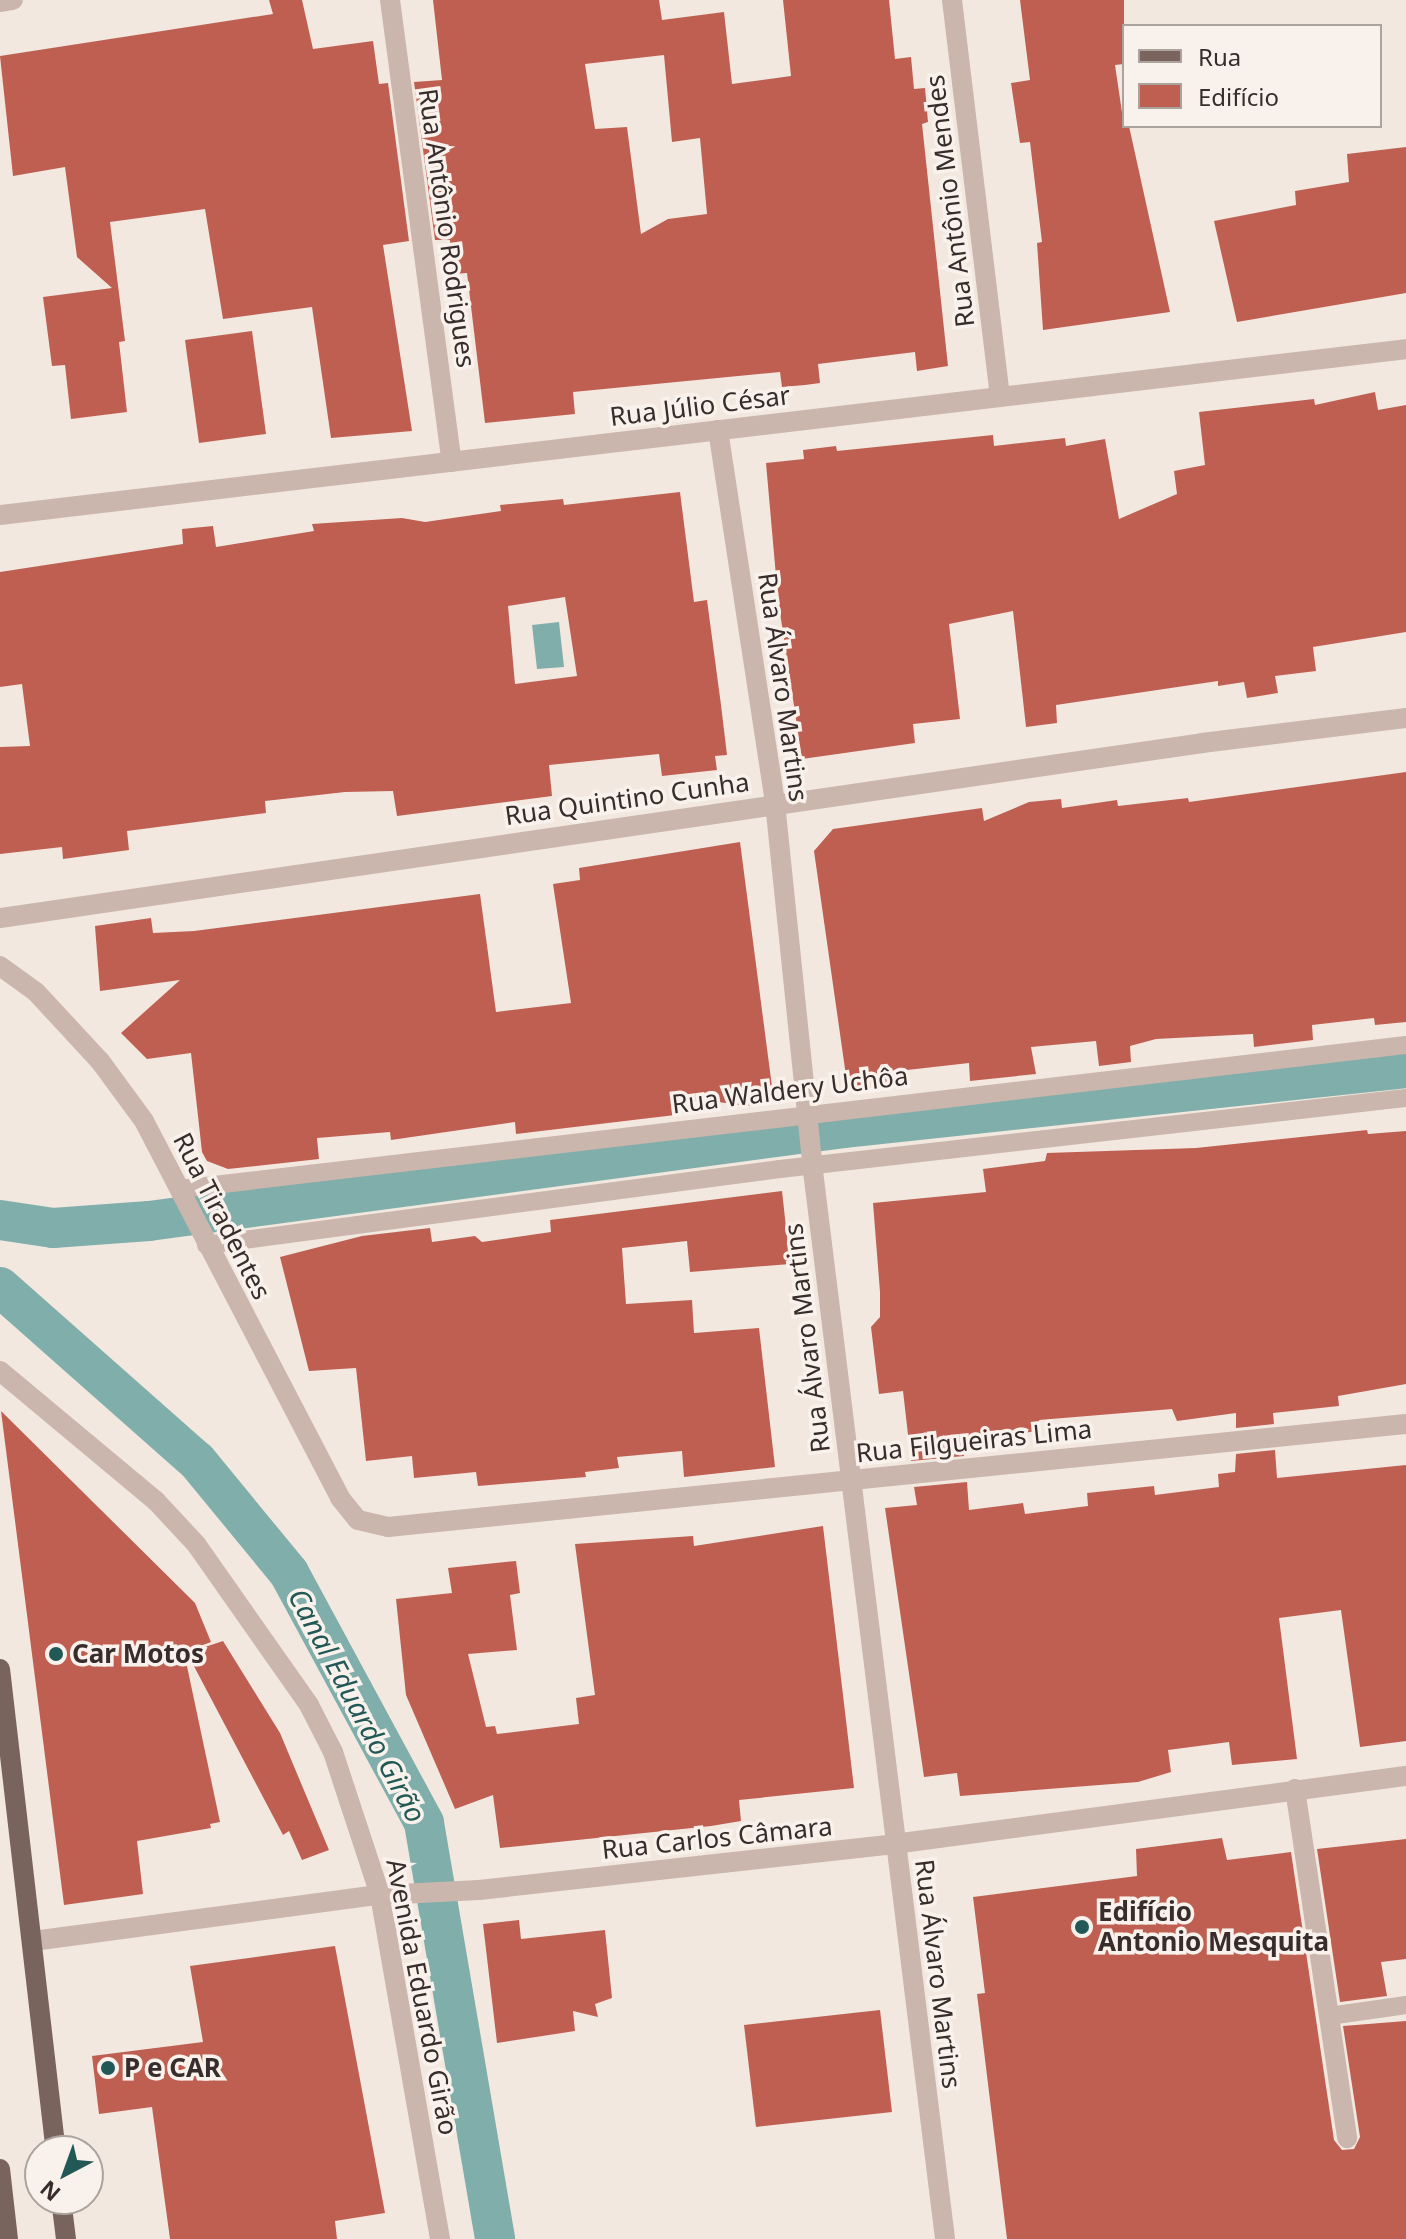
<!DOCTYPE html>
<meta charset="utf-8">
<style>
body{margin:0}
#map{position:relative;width:1406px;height:2239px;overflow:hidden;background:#f2e8e0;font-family:"Noto Sans",sans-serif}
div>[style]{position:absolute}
.water>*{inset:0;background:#80aeaa}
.canal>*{height:40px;margin:-20px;padding:0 20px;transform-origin:20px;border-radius:20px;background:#80aeaa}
.building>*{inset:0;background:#bf5f51}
.lane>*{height:18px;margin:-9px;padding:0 9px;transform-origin:9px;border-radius:9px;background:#cab6ac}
.street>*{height:20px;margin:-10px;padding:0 10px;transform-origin:10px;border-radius:10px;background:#cab6ac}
.primary>*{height:20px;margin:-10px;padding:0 10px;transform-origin:10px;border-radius:10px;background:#79635d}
.dots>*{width:22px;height:22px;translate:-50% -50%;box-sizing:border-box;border:4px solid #f9f2ec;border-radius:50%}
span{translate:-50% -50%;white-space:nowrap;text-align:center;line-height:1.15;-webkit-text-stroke:7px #f9f2ec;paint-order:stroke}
.street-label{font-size:26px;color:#382d2b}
.poi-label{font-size:26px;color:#382d2b;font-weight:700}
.left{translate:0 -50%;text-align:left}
.water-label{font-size:28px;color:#225855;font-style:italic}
.legend{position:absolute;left:1122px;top:24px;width:260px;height:104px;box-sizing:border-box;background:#f9f2ec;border:2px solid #aca39f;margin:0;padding:10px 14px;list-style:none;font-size:24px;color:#382d2b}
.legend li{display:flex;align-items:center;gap:16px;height:40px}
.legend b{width:40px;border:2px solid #aca39f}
.north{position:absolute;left:24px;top:2135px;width:80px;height:80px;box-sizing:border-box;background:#f9f2ec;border:2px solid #aca39f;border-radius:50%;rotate:221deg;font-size:22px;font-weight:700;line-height:32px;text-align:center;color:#382d2b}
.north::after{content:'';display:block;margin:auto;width:28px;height:36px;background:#225855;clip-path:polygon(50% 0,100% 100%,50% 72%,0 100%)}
</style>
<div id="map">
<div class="water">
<i style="clip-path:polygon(559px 622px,564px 667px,537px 669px,532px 625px)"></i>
</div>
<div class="canal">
<i style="left:0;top:1220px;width:54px;rotate:8.6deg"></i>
<i style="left:53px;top:1228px;width:96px;rotate:-4.2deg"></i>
<i style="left:149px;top:1221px;width:700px;rotate:-7.63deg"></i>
<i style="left:843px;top:1128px;width:566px;rotate:-6.08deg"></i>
<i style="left:0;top:1287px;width:263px;rotate:41.5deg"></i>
<i style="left:197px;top:1461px;width:145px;rotate:50.6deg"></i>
<i style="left:289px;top:1573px;width:284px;rotate:61.6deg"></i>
<i style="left:424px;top:1823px;width:422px;rotate:80.3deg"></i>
</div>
<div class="building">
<i style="clip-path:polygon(269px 0,302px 0,313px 49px,373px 41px,379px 84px,388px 83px,409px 241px,383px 245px,412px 431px,331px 438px,312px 307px,223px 319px,205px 209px,110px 222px,125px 341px,119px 342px,127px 412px,71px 419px,65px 365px,52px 366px,43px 297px,112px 288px,77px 257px,65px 167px,13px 176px,0 56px,273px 14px)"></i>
<i style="clip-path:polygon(evenodd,433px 0,659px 0,662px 20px,724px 12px,732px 84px,791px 76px,783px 0,889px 0,895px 59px,911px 57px,914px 89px,925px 88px,928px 122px,922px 124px,948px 366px,917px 371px,915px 352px,818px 364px,820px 383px,805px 385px,782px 387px,780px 372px,573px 392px,575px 414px,485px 423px,467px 273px,453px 274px,450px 240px,435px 240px,414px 82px,442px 80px,433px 0,664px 55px,672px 142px,700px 138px,707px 214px,668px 219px,641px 234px,627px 127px,595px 129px,585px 64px,664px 55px)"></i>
<i style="clip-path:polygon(1020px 0,1124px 0,1124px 64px,1115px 65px,1124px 126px,1129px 126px,1170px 312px,1043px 330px,1037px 243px,1042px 242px,1030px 142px,1020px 143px,1011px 83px,1030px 80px)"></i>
<i style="clip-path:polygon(1406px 147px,1406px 293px,1237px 322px,1214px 221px,1296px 205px,1295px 191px,1349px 182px,1347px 154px)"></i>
<i style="clip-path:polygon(252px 331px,266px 434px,199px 443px,185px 340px)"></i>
<i style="clip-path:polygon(1375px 392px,1378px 410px,1406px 405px,1406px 632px,1313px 647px,1316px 671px,1275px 676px,1278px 693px,1247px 698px,1244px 682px,1218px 686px,1218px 681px,1056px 705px,1057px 723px,1026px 727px,1013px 611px,949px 624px,960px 719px,913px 724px,915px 743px,802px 759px,778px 599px,766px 463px,804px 459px,803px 450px,836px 446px,837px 451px,993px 435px,994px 446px,1065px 438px,1066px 446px,1105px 439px,1119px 519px,1177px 494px,1174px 471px,1205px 465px,1199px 412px,1314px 399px,1315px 405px)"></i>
<i style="clip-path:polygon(evenodd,680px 492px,694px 602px,707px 600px,721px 705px,727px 755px,715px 756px,717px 770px,662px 776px,659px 754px,549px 765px,552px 796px,397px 816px,393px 791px,345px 792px,265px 801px,266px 813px,127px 831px,129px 850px,63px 859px,62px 847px,0 854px,0 747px,30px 746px,22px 684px,0 687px,0 572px,183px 544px,182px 529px,213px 526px,216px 547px,314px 531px,312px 524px,402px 518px,425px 522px,501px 511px,500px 505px,563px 499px,564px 505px,680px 492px,565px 597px,577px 676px,515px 684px,508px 606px,565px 597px)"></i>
<i style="clip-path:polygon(1406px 772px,1406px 1022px,1375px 1025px,1374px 1018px,1312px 1025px,1313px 1040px,1254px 1047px,1253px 1034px,1156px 1039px,1130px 1046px,1131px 1062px,1099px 1066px,1096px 1041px,1031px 1047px,1036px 1074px,970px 1081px,969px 1063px,907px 1070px,909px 1085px,848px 1090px,814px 851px,833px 829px,982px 808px,984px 821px,1029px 802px,1061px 799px,1062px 808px,1117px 800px,1118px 806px,1188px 798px,1189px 802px)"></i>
<i style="clip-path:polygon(740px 842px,774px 1102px,746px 1106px,705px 1100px,675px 1105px,675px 1115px,516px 1134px,515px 1122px,391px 1140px,390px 1132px,317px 1138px,319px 1159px,228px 1169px,207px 1161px,202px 1152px,191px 1053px,147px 1059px,121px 1033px,180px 980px,100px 991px,95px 926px,151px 918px,153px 933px,194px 931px,480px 894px,496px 1012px,571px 1003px,553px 884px,580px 880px,579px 868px)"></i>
<i style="clip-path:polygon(1367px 1130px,1368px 1134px,1406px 1131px,1406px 1384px,1338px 1396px,1339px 1406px,1273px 1413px,1274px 1424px,1236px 1428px,1236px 1413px,1177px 1421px,1172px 1409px,1039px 1420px,1040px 1430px,963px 1445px,964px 1456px,911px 1461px,903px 1391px,879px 1394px,871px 1327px,880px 1317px,880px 1292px,873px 1203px,986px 1192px,983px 1169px,1045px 1161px,1047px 1153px,1196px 1148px)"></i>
<i style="clip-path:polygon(782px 1191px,790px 1264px,690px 1272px,687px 1241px,622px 1248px,626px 1304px,692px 1300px,694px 1333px,759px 1328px,775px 1467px,684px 1477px,682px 1451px,617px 1457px,619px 1468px,585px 1472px,586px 1477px,478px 1486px,476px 1472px,414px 1478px,412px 1456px,366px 1461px,356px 1368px,309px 1371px,280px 1257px,362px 1236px,430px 1228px,432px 1242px,475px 1236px,482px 1242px,551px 1232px,550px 1220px)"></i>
<i style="clip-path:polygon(1px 1411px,195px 1603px,211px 1642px,184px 1652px,220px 1822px,210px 1824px,211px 1828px,137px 1841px,143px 1894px,64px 1905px)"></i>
<i style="clip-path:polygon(1275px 1450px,1277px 1478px,1406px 1465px,1406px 1741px,1360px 1747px,1341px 1610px,1279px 1618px,1297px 1759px,1232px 1765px,1229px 1742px,1168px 1750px,1171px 1772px,1138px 1782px,960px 1796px,957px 1773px,924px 1777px,885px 1508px,917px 1505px,914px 1487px,967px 1482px,969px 1510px,1023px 1503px,1025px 1514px,1088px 1506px,1087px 1493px,1154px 1486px,1155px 1495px,1219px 1487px,1218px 1474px,1235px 1472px,1236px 1454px)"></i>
<i style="clip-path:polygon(823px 1526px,854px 1788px,739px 1800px,741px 1821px,711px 1826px,500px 1848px,493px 1795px,455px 1809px,406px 1695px,396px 1599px,452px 1593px,448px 1568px,516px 1561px,520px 1593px,510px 1595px,517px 1650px,468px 1654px,486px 1727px,495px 1726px,497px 1734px,579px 1724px,576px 1698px,595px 1695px,575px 1544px,693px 1536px,694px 1546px)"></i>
<i style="clip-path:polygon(223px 1641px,280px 1733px,329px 1850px,302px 1860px,289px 1831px,283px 1835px,187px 1653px)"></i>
<i style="clip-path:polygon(1222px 1838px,1227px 1860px,1291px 1852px,1334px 2140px,1342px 2150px,1354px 2149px,1360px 2137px,1343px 2026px,1406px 2021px,1406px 2239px,1007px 2239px,977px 1994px,985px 1993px,973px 1897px,1137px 1876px,1136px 1849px)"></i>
<i style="clip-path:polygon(1406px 1839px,1406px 1959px,1381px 1962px,1387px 1996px,1340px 2002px,1317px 1849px)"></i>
<i style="clip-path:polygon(519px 1920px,521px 1939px,605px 1930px,612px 1998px,595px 2004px,598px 2017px,573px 2011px,575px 2031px,497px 2043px,483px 1924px)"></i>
<i style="clip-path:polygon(335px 1946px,385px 2213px,335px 2221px,337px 2239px,170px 2239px,152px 2107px,99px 2114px,92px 2056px,203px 2042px,190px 1966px)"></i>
<i style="clip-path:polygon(880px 2010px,892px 2112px,756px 2127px,744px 2025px)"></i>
</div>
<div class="lane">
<i style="left:180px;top:1189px;width:1234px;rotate:-6.7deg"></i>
<i style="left:206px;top:1245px;width:579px;rotate:-7.54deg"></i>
<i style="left:780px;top:1169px;width:630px;rotate:-6.47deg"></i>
<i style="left:1329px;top:2016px;width:78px;rotate:-8.1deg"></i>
</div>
<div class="street">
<i style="left:390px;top:0;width:466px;rotate:82.4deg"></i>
<i style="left:952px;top:0;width:399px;rotate:83.1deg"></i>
<i style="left:0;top:2px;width:13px;rotate:-9deg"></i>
<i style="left:718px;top:430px;width:377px;rotate:81.3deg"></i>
<i style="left:775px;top:803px;width:362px;rotate:84.1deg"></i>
<i style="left:812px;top:1163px;width:1084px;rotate:82.95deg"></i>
<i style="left:0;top:515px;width:1416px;rotate:-6.73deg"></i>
<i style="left:0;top:918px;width:1215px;rotate:-8.28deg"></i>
<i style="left:1202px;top:743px;width:206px;rotate:-7deg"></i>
<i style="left:0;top:966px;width:44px;rotate:35.8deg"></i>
<i style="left:36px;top:992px;width:94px;rotate:47.2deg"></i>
<i style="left:100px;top:1061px;width:74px;rotate:53.7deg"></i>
<i style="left:144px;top:1121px;width:425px;rotate:62.5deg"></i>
<i style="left:340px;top:1498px;width:28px;rotate:51deg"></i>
<i style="left:358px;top:1520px;width:31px;rotate:13deg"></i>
<i style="left:388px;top:1527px;width:1023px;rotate:-5.78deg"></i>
<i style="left:0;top:1371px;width:203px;rotate:39.8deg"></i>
<i style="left:156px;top:1501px;width:59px;rotate:47.1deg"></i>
<i style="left:196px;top:1544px;width:197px;rotate:54.9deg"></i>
<i style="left:309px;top:1705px;width:53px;rotate:62.9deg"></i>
<i style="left:333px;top:1752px;width:151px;rotate:71.8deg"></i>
<i style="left:380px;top:1895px;width:349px;rotate:80.1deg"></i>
<i style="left:1295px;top:1789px;width:353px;rotate:81.5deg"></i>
<i style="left:33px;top:1941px;width:350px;rotate:-7.6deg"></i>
<i style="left:380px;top:1895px;width:99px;rotate:-2.9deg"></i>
<i style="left:479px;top:1890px;width:418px;rotate:-6.3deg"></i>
<i style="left:894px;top:1844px;width:516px;rotate:-7.57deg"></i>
</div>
<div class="primary">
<i style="left:0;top:1669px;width:485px;rotate:83.4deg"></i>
<i style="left:0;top:2169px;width:70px;rotate:83.5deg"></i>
<i style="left:61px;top:2199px;width:40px;rotate:82.9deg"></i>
</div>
<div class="dots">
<i style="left:56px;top:1654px;background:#225855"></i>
<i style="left:1082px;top:1927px;background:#225855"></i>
<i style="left:108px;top:2068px;background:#225855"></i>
</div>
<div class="street-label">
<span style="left:950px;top:201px;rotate:-97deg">Rua Antônio Mendes</span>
<span style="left:447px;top:228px;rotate:82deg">Rua Antônio Rodrigues</span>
<span style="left:700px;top:406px;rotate:-7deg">Rua Júlio César</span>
<span style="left:783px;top:687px;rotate:82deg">Rua Álvaro Martins</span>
<span style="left:627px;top:799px;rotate:-8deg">Rua Quintino Cunha</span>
<span style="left:790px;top:1090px;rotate:-7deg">Rua Waldery Uchôa</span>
<span style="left:222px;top:1216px;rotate:63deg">Rua Tiradentes</span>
<span style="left:807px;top:1338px;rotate:-97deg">Rua Álvaro Martins</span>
<span style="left:974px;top:1441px;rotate:-6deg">Rua Filgueiras Lima</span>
<span style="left:717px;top:1838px;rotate:-6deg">Rua Carlos Câmara</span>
<span style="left:938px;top:1974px;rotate:83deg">Rua Álvaro Martins</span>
<span style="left:422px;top:1997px;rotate:79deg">Avenida Eduardo Girão</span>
</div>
<div class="poi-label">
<span class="left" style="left:72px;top:1654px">Car Motos</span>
<span class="left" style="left:1098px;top:1927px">Edifício<br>Antonio Mesquita</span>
<span class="left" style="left:124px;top:2068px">P e CAR</span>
</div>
<div class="water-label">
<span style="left:358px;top:1705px;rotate:62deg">Canal Eduardo Girão</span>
</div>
<ul class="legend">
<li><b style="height:10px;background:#79635d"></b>Rua</li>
<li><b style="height:22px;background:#bf5f51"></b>Edifício</li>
</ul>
<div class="north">N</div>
</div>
